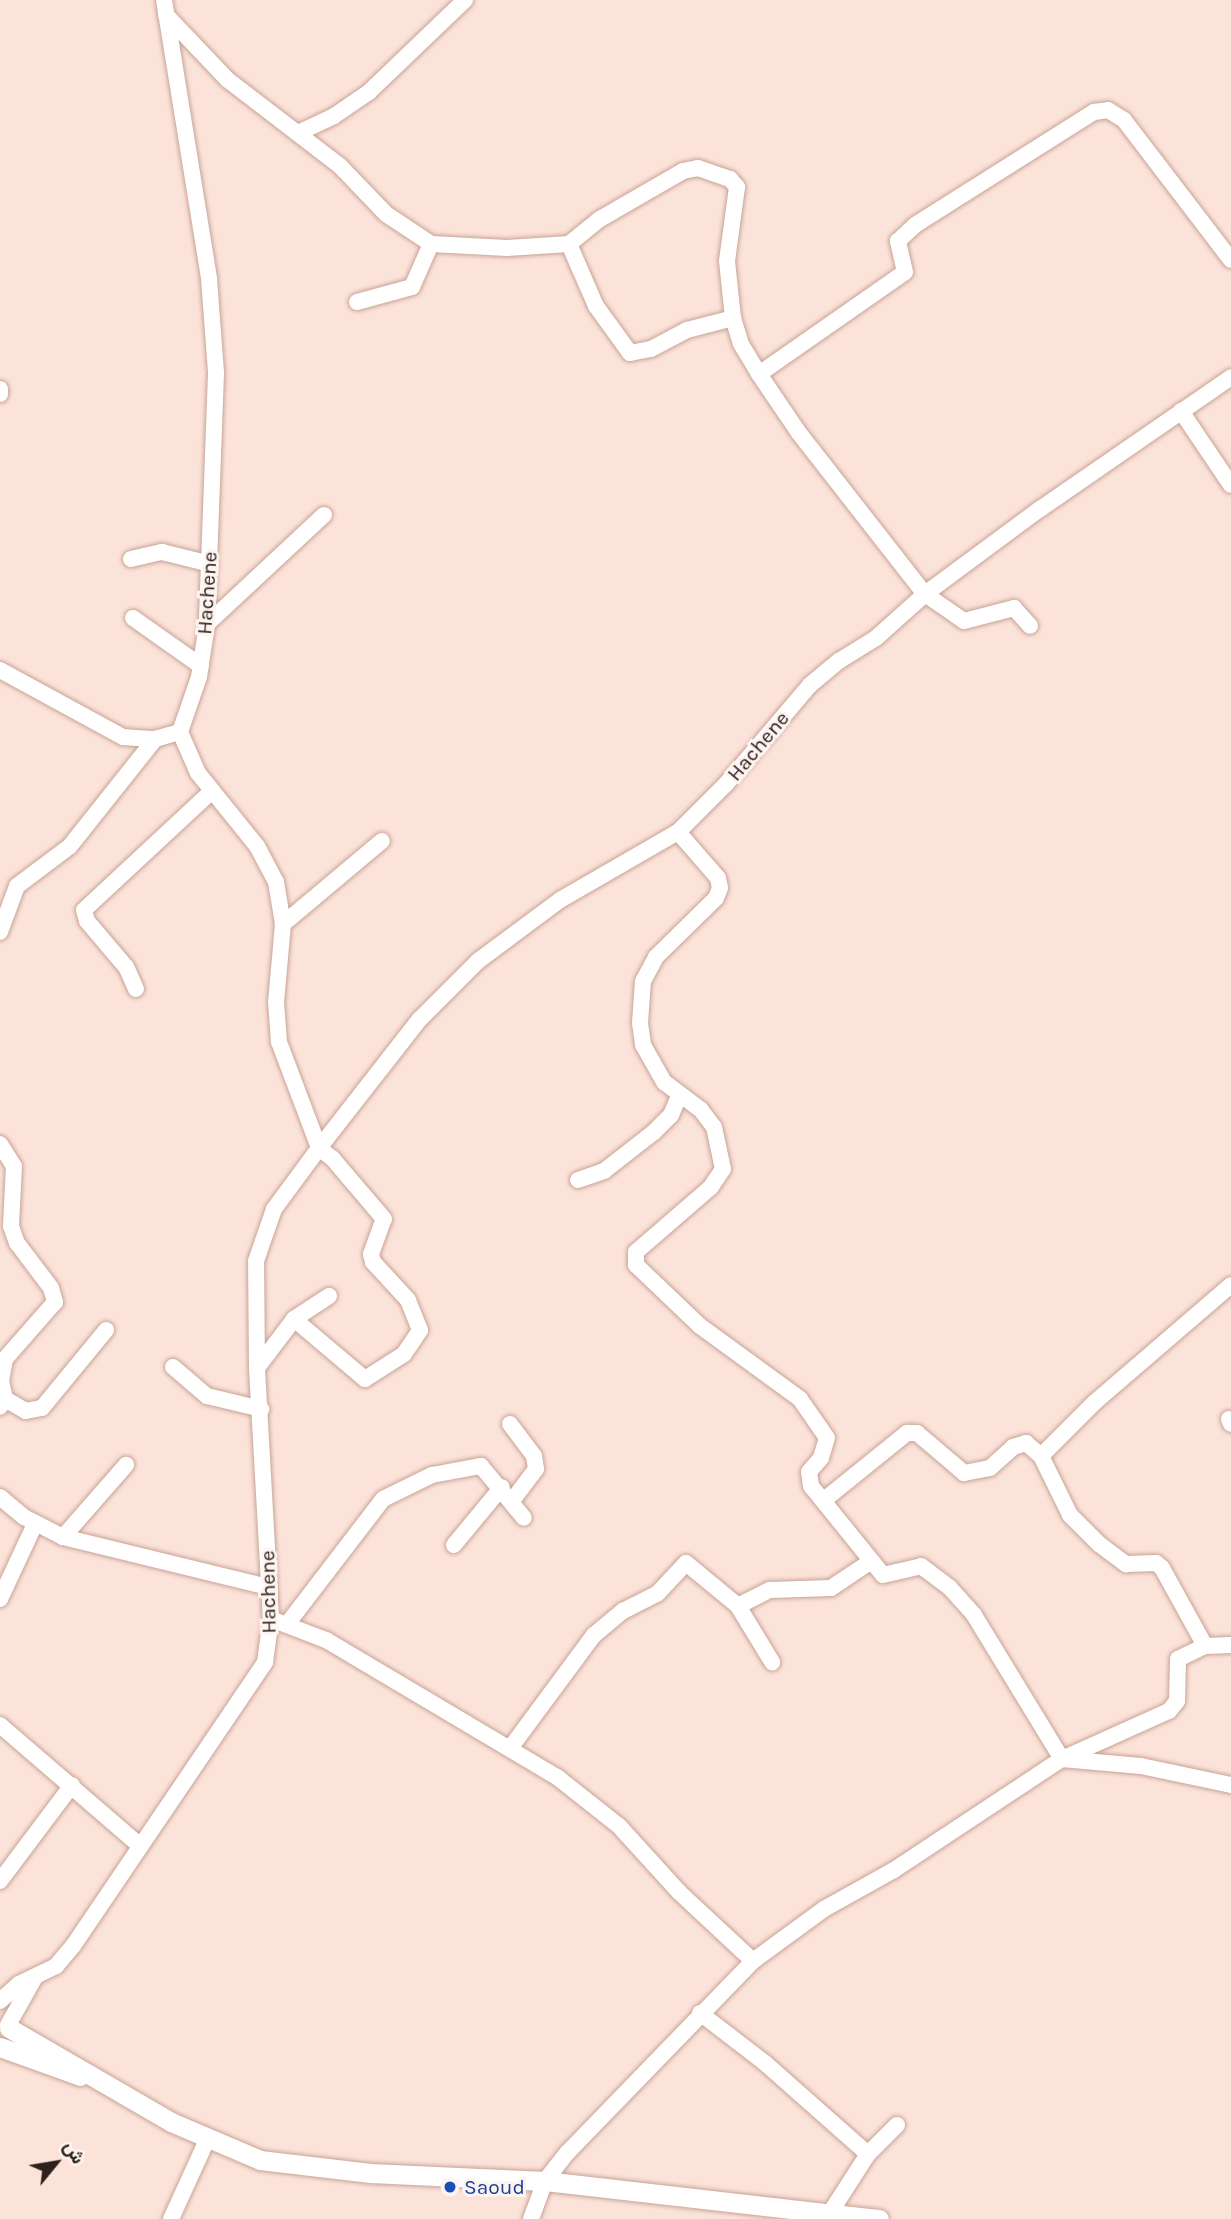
<!DOCTYPE html>
<meta charset="utf-8">
<style>
body{margin:0}
#map{position:relative;width:1231px;height:2219px;overflow:hidden;background:#fce3da;font-family:Karla,Vazirmatn,sans-serif}
div>[style]{position:absolute}
.roads{filter:drop-shadow(0 0 2px #c9a395) drop-shadow(0 0 2px #c9a395)}
.minor>*{height:16px;margin:-8px;padding:0 8px;transform-origin:8px;border-radius:8px;background:#fff}
.major>*{height:19px;margin:-9.5px;padding:0 9.5px;transform-origin:9.5px;border-radius:9.5px;background:#fff}
.dots>*{width:19px;height:19px;translate:-50% -50%;box-sizing:border-box;border:4px solid #fdf4f1;border-radius:50%}
span{translate:-50% -50%;white-space:nowrap;text-align:center;line-height:1.15;-webkit-text-stroke:6px #fdf4f1;paint-order:stroke}
.street-label{font-size:21px;color:#2e201a}
.transit-label{font-size:21px;color:#164399}
.left{translate:0 -50%;text-align:left}
.north{position:absolute;left:21px;top:2128px;width:70px;height:70px;-webkit-text-stroke:5px #fdf4f1;paint-order:stroke;rotate:60deg;font-size:19px;font-weight:700;line-height:28px;text-align:center;color:#2e201a}
.north::after{content:'';display:block;margin:auto;width:24px;height:32px;background:#2e201a;clip-path:polygon(50% 0,100% 100%,50% 72%,0 100%)}
</style>
<div id="map">
<div class="roads">
<div class="minor">
<i style="left:164px;top:0;width:283px;rotate:80.8deg"></i>
<i style="left:209px;top:279px;width:94px;rotate:85.7deg"></i>
<i style="left:216px;top:373px;width:251px;rotate:92.1deg"></i>
<i style="left:207px;top:624px;width:54px;rotate:98.6deg"></i>
<i style="left:199px;top:677px;width:58px;rotate:109.1deg"></i>
<i style="left:180px;top:732px;width:45px;rotate:66.3deg"></i>
<i style="left:198px;top:773px;width:94px;rotate:51.1deg"></i>
<i style="left:257px;top:846px;width:41px;rotate:62.2deg"></i>
<i style="left:276px;top:882px;width:43px;rotate:80.5deg"></i>
<i style="left:283px;top:924px;width:78px;rotate:95.1deg"></i>
<i style="left:276px;top:1002px;width:40px;rotate:85.7deg"></i>
<i style="left:279px;top:1042px;width:113px;rotate:69.3deg"></i>
<i style="left:166px;top:15px;width:90px;rotate:46.4deg"></i>
<i style="left:228px;top:80px;width:141px;rotate:37.5deg"></i>
<i style="left:340px;top:166px;width:66px;rotate:46.2deg"></i>
<i style="left:386px;top:214px;width:54px;rotate:33.7deg"></i>
<i style="left:431px;top:244px;width:76px;rotate:3deg"></i>
<i style="left:507px;top:248px;width:62px;rotate:-3.7deg"></i>
<i style="left:569px;top:244px;width:40px;rotate:-39deg"></i>
<i style="left:600px;top:219px;width:96px;rotate:-30deg"></i>
<i style="left:683px;top:171px;width:15px;rotate:-11deg"></i>
<i style="left:698px;top:168px;width:34px;rotate:19deg"></i>
<i style="left:730px;top:179px;width:11px;rotate:49deg"></i>
<i style="left:737px;top:187px;width:75px;rotate:97.7deg"></i>
<i style="left:727px;top:261px;width:57px;rotate:84deg"></i>
<i style="left:733px;top:318px;width:27px;rotate:73deg"></i>
<i style="left:741px;top:344px;width:35px;rotate:59deg"></i>
<i style="left:759px;top:374px;width:71px;rotate:55.9deg"></i>
<i style="left:799px;top:433px;width:204px;rotate:52deg"></i>
<i style="left:925px;top:594px;width:47px;rotate:34.7deg"></i>
<i style="left:964px;top:621px;width:52px;rotate:-14.6deg"></i>
<i style="left:1014px;top:608px;width:24px;rotate:48deg"></i>
<i style="left:298px;top:133px;width:40px;rotate:-25deg"></i>
<i style="left:334px;top:116px;width:42px;rotate:-34.4deg"></i>
<i style="left:369px;top:92px;width:133px;rotate:-43.8deg"></i>
<i style="left:569px;top:244px;width:68px;rotate:66.5deg"></i>
<i style="left:596px;top:306px;width:58px;rotate:54.1deg"></i>
<i style="left:630px;top:353px;width:21px;rotate:-11deg"></i>
<i style="left:651px;top:349px;width:41px;rotate:-27.8deg"></i>
<i style="left:687px;top:330px;width:48px;rotate:-14.6deg"></i>
<i style="left:357px;top:302px;width:57px;rotate:-15.3deg"></i>
<i style="left:412px;top:287px;width:47px;rotate:-66.2deg"></i>
<i style="left:759px;top:374px;width:178px;rotate:-34.9deg"></i>
<i style="left:905px;top:272px;width:32px;rotate:-103deg"></i>
<i style="left:898px;top:241px;width:23px;rotate:-43deg"></i>
<i style="left:915px;top:225px;width:212px;rotate:-32.3deg"></i>
<i style="left:1094px;top:112px;width:14px;rotate:-8deg"></i>
<i style="left:1108px;top:110px;width:19px;rotate:32deg"></i>
<i style="left:1124px;top:120px;width:176px;rotate:52.6deg"></i>
<i style="left:0;top:389px;width:5px;rotate:90deg"></i>
<i style="left:1181px;top:411px;width:89px;rotate:56deg"></i>
<i style="left:131px;top:559px;width:32px;rotate:-13deg"></i>
<i style="left:162px;top:552px;width:49px;rotate:14deg"></i>
<i style="left:133px;top:618px;width:83px;rotate:35.2deg"></i>
<i style="left:207px;top:624px;width:160px;rotate:-43deg"></i>
<i style="left:0;top:670px;width:140px;rotate:28.6deg"></i>
<i style="left:123px;top:737px;width:32px;rotate:4deg"></i>
<i style="left:155px;top:739px;width:26px;rotate:-16deg"></i>
<i style="left:678px;top:832px;width:61px;rotate:49deg"></i>
<i style="left:718px;top:878px;width:10px;rotate:79deg"></i>
<i style="left:720px;top:888px;width:11px;rotate:112deg"></i>
<i style="left:716px;top:898px;width:84px;rotate:135.5deg"></i>
<i style="left:656px;top:957px;width:27px;rotate:118deg"></i>
<i style="left:643px;top:981px;width:42px;rotate:94.1deg"></i>
<i style="left:640px;top:1023px;width:22px;rotate:82deg"></i>
<i style="left:643px;top:1045px;width:43px;rotate:60.4deg"></i>
<i style="left:664px;top:1082px;width:46px;rotate:37.1deg"></i>
<i style="left:701px;top:1110px;width:21px;rotate:53deg"></i>
<i style="left:714px;top:1127px;width:43px;rotate:77.9deg"></i>
<i style="left:723px;top:1169px;width:22px;rotate:124deg"></i>
<i style="left:711px;top:1187px;width:99px;rotate:139.1deg"></i>
<i style="left:636px;top:1252px;width:13px;rotate:90deg"></i>
<i style="left:636px;top:1265px;width:88px;rotate:43.6deg"></i>
<i style="left:700px;top:1326px;width:124px;rotate:36.1deg"></i>
<i style="left:800px;top:1399px;width:47px;rotate:55.3deg"></i>
<i style="left:827px;top:1438px;width:21px;rotate:107deg"></i>
<i style="left:821px;top:1458px;width:18px;rotate:131deg"></i>
<i style="left:809px;top:1472px;width:14px;rotate:82deg"></i>
<i style="left:811px;top:1486px;width:114px;rotate:51deg"></i>
<i style="left:883px;top:1575px;width:39px;rotate:-13deg"></i>
<i style="left:921px;top:1566px;width:36px;rotate:37deg"></i>
<i style="left:950px;top:1588px;width:36px;rotate:48deg"></i>
<i style="left:974px;top:1615px;width:169px;rotate:58.6deg"></i>
<i style="left:1062px;top:1759px;width:79px;rotate:5.1deg"></i>
<i style="left:1141px;top:1766px;width:92px;rotate:11.9deg"></i>
<i style="left:283px;top:924px;width:129px;rotate:-40deg"></i>
<i style="left:0;top:932px;width:49px;rotate:-69.7deg"></i>
<i style="left:17px;top:886px;width:66px;rotate:-37deg"></i>
<i style="left:70px;top:846px;width:137px;rotate:-51.5deg"></i>
<i style="left:136px;top:989px;width:24px;rotate:-114deg"></i>
<i style="left:126px;top:967px;width:60px;rotate:-130.3deg"></i>
<i style="left:87px;top:921px;width:11px;rotate:-105deg"></i>
<i style="left:84px;top:910px;width:173px;rotate:-42.9deg"></i>
<i style="left:0;top:1144px;width:26px;rotate:58deg"></i>
<i style="left:14px;top:1166px;width:60px;rotate:92.9deg"></i>
<i style="left:11px;top:1226px;width:18px;rotate:71deg"></i>
<i style="left:17px;top:1243px;width:56px;rotate:52.9deg"></i>
<i style="left:51px;top:1288px;width:15px;rotate:74deg"></i>
<i style="left:55px;top:1302px;width:76px;rotate:131.3deg"></i>
<i style="left:5px;top:1359px;width:22px;rotate:100deg"></i>
<i style="left:1px;top:1381px;width:18px;rotate:77deg"></i>
<i style="left:5px;top:1399px;width:9px;rotate:122deg"></i>
<i style="left:578px;top:1180px;width:28px;rotate:-19deg"></i>
<i style="left:604px;top:1171px;width:63px;rotate:-38deg"></i>
<i style="left:654px;top:1132px;width:24px;rotate:-45deg"></i>
<i style="left:671px;top:1115px;width:21px;rotate:-67deg"></i>
<i style="left:294px;top:1319px;width:93px;rotate:40.2deg"></i>
<i style="left:365px;top:1379px;width:46px;rotate:-32.7deg"></i>
<i style="left:404px;top:1354px;width:29px;rotate:-56deg"></i>
<i style="left:420px;top:1330px;width:32px;rotate:-112deg"></i>
<i style="left:408px;top:1300px;width:52px;rotate:-132.6deg"></i>
<i style="left:373px;top:1262px;width:8px;rotate:-104deg"></i>
<i style="left:371px;top:1254px;width:37px;rotate:-70deg"></i>
<i style="left:384px;top:1219px;width:79px;rotate:-130.4deg"></i>
<i style="left:333px;top:1159px;width:18px;rotate:-142deg"></i>
<i style="left:173px;top:1367px;width:45px;rotate:40.5deg"></i>
<i style="left:207px;top:1396px;width:56px;rotate:13.5deg"></i>
<i style="left:257px;top:1368px;width:61px;rotate:-52.9deg"></i>
<i style="left:294px;top:1319px;width:42px;rotate:-33.3deg"></i>
<i style="left:5px;top:1399px;width:24px;rotate:30deg"></i>
<i style="left:26px;top:1411px;width:16px;rotate:-11deg"></i>
<i style="left:42px;top:1408px;width:101px;rotate:-50.6deg"></i>
<i style="left:1229px;top:1419px;width:5px;rotate:68deg"></i>
<i style="left:510px;top:1424px;width:40px;rotate:53deg"></i>
<i style="left:534px;top:1456px;width:13px;rotate:81deg"></i>
<i style="left:536px;top:1469px;width:39px;rotate:127deg"></i>
<i style="left:1041px;top:1456px;width:76px;rotate:-45deg"></i>
<i style="left:1095px;top:1402px;width:179px;rotate:-40.7deg"></i>
<i style="left:0;top:1497px;width:31px;rotate:40deg"></i>
<i style="left:24px;top:1517px;width:44px;rotate:27.1deg"></i>
<i style="left:63px;top:1537px;width:211px;rotate:13.7deg"></i>
<i style="left:824px;top:1500px;width:107px;rotate:-38.9deg"></i>
<i style="left:907px;top:1433px;width:10px"></i>
<i style="left:917px;top:1433px;width:62px;rotate:40.4deg"></i>
<i style="left:964px;top:1473px;width:26px;rotate:-11deg"></i>
<i style="left:990px;top:1468px;width:31px;rotate:-42deg"></i>
<i style="left:1013px;top:1447px;width:14px;rotate:-17deg"></i>
<i style="left:1026px;top:1443px;width:20px;rotate:41deg"></i>
<i style="left:1041px;top:1456px;width:66px;rotate:63.8deg"></i>
<i style="left:1070px;top:1515px;width:41px;rotate:45deg"></i>
<i style="left:1099px;top:1544px;width:34px;rotate:37deg"></i>
<i style="left:1126px;top:1564px;width:30px;rotate:-2deg"></i>
<i style="left:1156px;top:1563px;width:8px;rotate:40deg"></i>
<i style="left:1162px;top:1568px;width:89px;rotate:61.1deg"></i>
<i style="left:63px;top:1537px;width:96px;rotate:-48.8deg"></i>
<i style="left:454px;top:1545px;width:75px;rotate:-50.4deg"></i>
<i style="left:0;top:1599px;width:83px;rotate:-65deg"></i>
<i style="left:738px;top:1606px;width:36px;rotate:-27deg"></i>
<i style="left:770px;top:1590px;width:61px;rotate:-1.9deg"></i>
<i style="left:831px;top:1588px;width:47px;rotate:-33.7deg"></i>
<i style="left:271px;top:1619px;width:59px;rotate:20.9deg"></i>
<i style="left:326px;top:1640px;width:269px;rotate:30.7deg"></i>
<i style="left:557px;top:1777px;width:79px;rotate:38.3deg"></i>
<i style="left:619px;top:1826px;width:89px;rotate:47.7deg"></i>
<i style="left:679px;top:1892px;width:101px;rotate:43deg"></i>
<i style="left:288px;top:1623px;width:156px;rotate:-52.5deg"></i>
<i style="left:383px;top:1499px;width:55px;rotate:-26.1deg"></i>
<i style="left:432px;top:1475px;width:50px;rotate:-10.4deg"></i>
<i style="left:481px;top:1466px;width:67px;rotate:50.4deg"></i>
<i style="left:0;top:1725px;width:182px;rotate:40.8deg"></i>
<i style="left:511px;top:1747px;width:139px;rotate:-53.5deg"></i>
<i style="left:594px;top:1635px;width:38px;rotate:-40deg"></i>
<i style="left:623px;top:1611px;width:39px;rotate:-27deg"></i>
<i style="left:658px;top:1593px;width:41px;rotate:-47deg"></i>
<i style="left:686px;top:1563px;width:67px;rotate:39.6deg"></i>
<i style="left:738px;top:1606px;width:66px;rotate:58.7deg"></i>
<i style="left:0;top:1881px;width:120px;rotate:-53.1deg"></i>
<i style="left:0;top:2001px;width:25px;rotate:-42deg"></i>
<i style="left:19px;top:1984px;width:41px;rotate:-25.9deg"></i>
<i style="left:56px;top:1966px;width:26px;rotate:-50deg"></i>
<i style="left:73px;top:1946px;width:343px;rotate:-55.9deg"></i>
<i style="left:265px;top:1662px;width:43px;rotate:-82.1deg"></i>
<i style="left:271px;top:1619px;width:251px;rotate:-93.2deg"></i>
<i style="left:257px;top:1368px;width:107px;rotate:-90.5deg"></i>
<i style="left:256px;top:1261px;width:55px;rotate:-70.9deg"></i>
<i style="left:274px;top:1209px;width:76px;rotate:-53.6deg"></i>
<i style="left:319px;top:1148px;width:162px;rotate:-52deg"></i>
<i style="left:419px;top:1020px;width:83px;rotate:-45deg"></i>
<i style="left:478px;top:961px;width:102px;rotate:-36.6deg"></i>
<i style="left:560px;top:900px;width:136px;rotate:-30deg"></i>
<i style="left:678px;top:832px;width:68px;rotate:-45deg"></i>
<i style="left:726px;top:784px;width:130px;rotate:-49.7deg"></i>
<i style="left:810px;top:685px;width:38px;rotate:-40deg"></i>
<i style="left:839px;top:661px;width:44px;rotate:-31.9deg"></i>
<i style="left:876px;top:638px;width:66px;rotate:-41.9deg"></i>
<i style="left:925px;top:594px;width:143px;rotate:-36.5deg"></i>
<i style="left:1040px;top:509px;width:232px;rotate:-34.6deg"></i>
<i style="left:700px;top:2013px;width:82px;rotate:37.6deg"></i>
<i style="left:765px;top:2063px;width:137px;rotate:41.5deg"></i>
<i style="left:868px;top:2154px;width:70px;rotate:122.8deg"></i>
<i style="left:8px;top:2025px;width:55px;rotate:-60.6deg"></i>
<i style="left:868px;top:2154px;width:41px;rotate:-45deg"></i>
<i style="left:171px;top:2219px;width:87px;rotate:-65.5deg"></i>
<i style="left:531px;top:2219px;width:40px;rotate:-69.8deg"></i>
<i style="left:545px;top:2181px;width:37px;rotate:-52deg"></i>
<i style="left:568px;top:2152px;width:266px;rotate:-45.9deg"></i>
<i style="left:753px;top:1961px;width:88px;rotate:-36.2deg"></i>
<i style="left:824px;top:1909px;width:80px;rotate:-29.1deg"></i>
<i style="left:894px;top:1870px;width:201px;rotate:-33.5deg"></i>
<i style="left:1062px;top:1759px;width:117px;rotate:-24.2deg"></i>
<i style="left:1169px;top:1711px;width:13px;rotate:-51deg"></i>
<i style="left:1177px;top:1701px;width:42px;rotate:-88.6deg"></i>
<i style="left:1178px;top:1659px;width:30px;rotate:-26deg"></i>
<i style="left:1205px;top:1646px;width:26px;rotate:-2deg"></i>
</div>
<div class="major">
<i style="left:9px;top:2028px;width:187px;rotate:30.1deg"></i>
<i style="left:171px;top:2122px;width:97px;rotate:23.1deg"></i>
<i style="left:260px;top:2160px;width:111px;rotate:6.7deg"></i>
<i style="left:370px;top:2173px;width:175px;rotate:2.6deg"></i>
<i style="left:545px;top:2181px;width:336px;rotate:6.5deg"></i>
<i style="left:0;top:2047px;width:85px;rotate:19.9deg"></i>
</div>
</div>
<div class="dots">
<i style="left:450px;top:2187px;background:#1a4fb4"></i>
</div>
<div class="street-label">
<span style="left:207px;top:593px;rotate:-86deg">Hachene</span>
<span style="left:758px;top:746px;rotate:-50deg">Hachene</span>
<span style="left:268px;top:1592px;rotate:-91deg">Hachene</span>
</div>
<div class="transit-label">
<span class="left" style="left:464px;top:2187px">Saoud</span>
</div>
<div class="north">ش</div>
</div>
